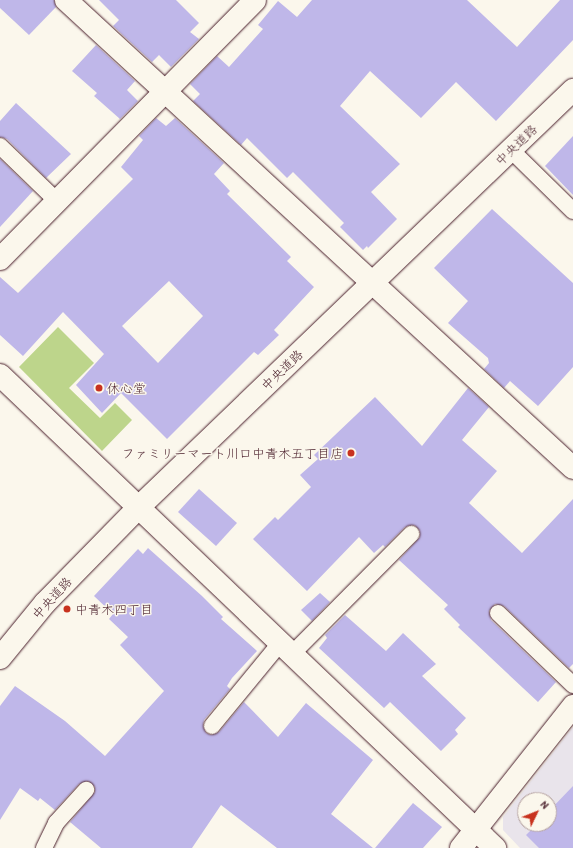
<!DOCTYPE html>
<meta charset="utf-8">
<style>
body{margin:0}
#map{position:relative;width:573px;height:848px;overflow:hidden;background:#fbf7ec;font-family:"Patrick Hand","Klee One",sans-serif}
div>[style]{position:absolute}
.built>*{inset:0;background:#e9e4eb}
.green>*{inset:0;background:#bdd58b}
.building>*{inset:0;background:#bfb7e9}
.roads{filter:drop-shadow(0 0 1px #4a1f2b) drop-shadow(0 0 1px #4a1f2b)}
.lane>*{height:16px;margin:-8px;padding:0 8px;transform-origin:8px;border-radius:8px;background:#fbf7ec}
.street>*{height:22px;margin:-11px;padding:0 11px;transform-origin:11px;border-radius:11px;background:#fbf7ec}
.secondary>*{height:22px;margin:-11px;padding:0 11px;transform-origin:11px;border-radius:11px;background:#fbf7ec}
.dots>*{width:11px;height:11px;translate:-50% -50%;box-sizing:border-box;border:2px solid #fbf7ec;border-radius:50%}
span{translate:-50% -50%;white-space:nowrap;text-align:center;line-height:1.15;-webkit-text-stroke:3px #fbf7ec;paint-order:stroke}
.street-label{font-size:13px;color:#4a1f2b}
.poi-label{font-size:13px;color:#4a1f2b}
.left{translate:0 -50%;text-align:left}
.right{translate:-100% -50%;text-align:right}
.north{position:absolute;left:517px;top:792px;width:40px;height:40px;box-sizing:border-box;background:#fbf7ec;border:1px solid #b4a19f;border-radius:50%;rotate:47deg;font-size:11px;font-weight:700;line-height:16px;text-align:center;color:#4a1f2b}
.north::after{content:'';display:block;margin:auto;width:14px;height:18px;background:#c8321e;clip-path:polygon(50% 0,100% 100%,50% 72%,0 100%)}
</style>
<div id="map">
<div class="built">
<i style="clip-path:polygon(evenodd,573px 727px,573px 848px,520px 848px,503px 830px,503px 817px,573px 727px,525px 800px,549px 800px,549px 824px,525px 824px,525px 800px)"></i>
</div>
<div class="green">
<i style="clip-path:polygon(58px 327px,94px 363px,69px 388px,100px 418px,115px 403px,132px 420px,102px 451px,19px 367px)"></i>
</div>
<div class="building">
<i style="clip-path:polygon(0 0,54px 0,56px 7px,29px 35px,0 8px)"></i>
<i style="clip-path:polygon(99px 0,176px 0,199px 23px,190px 32px,199px 39px,171px 67px,159px 55px,152px 62px,113px 26px,119px 20px)"></i>
<i style="clip-path:polygon(312px 0,467px 0,517px 47px,560px 0,573px 0,573px 40px,496px 121px,456px 82px,421px 118px,370px 71px,340px 106px,400px 164px,371px 192px,397px 219px,368px 248px,367px 246px,363px 250px,340px 227px,344px 223px,293px 172px,287px 178px,247px 138px,241px 145px,193px 101px,200px 94px,190px 84px,217px 56px,229px 67px,263px 29px,258px 25px,278px 1px,297px 17px)"></i>
<i style="clip-path:polygon(96px 45px,135px 81px,127px 90px,138px 101px,120px 119px,94px 96px,97px 93px,72px 71px)"></i>
<i style="clip-path:polygon(16px 103px,71px 154px,46px 178px,7px 139px,0 137px,0 121px)"></i>
<i style="clip-path:polygon(evenodd,156px 118px,166px 126px,175px 118px,224px 163px,214px 174px,230px 191px,227px 194px,291px 257px,287px 261px,314px 287px,274px 330px,279px 335px,258px 355px,254px 352px,167px 439px,121px 393px,102px 413px,76px 385px,104px 354px,63px 312px,23px 356px,0 335px,0 277px,18px 293px,133px 179px,121px 167px,143px 140px,139px 136px,156px 118px,169px 281px,203px 316px,158px 363px,122px 326px,169px 281px)"></i>
<i style="clip-path:polygon(573px 136px,573px 195px,545px 166px)"></i>
<i style="clip-path:polygon(0 159px,33px 191px,0 227px)"></i>
<i style="clip-path:polygon(492px 209px,573px 283px,573px 367px,538px 406px,510px 381px,504px 388px,484px 369px,489px 363px,488px 358px,448px 323px,468px 301px,434px 268px)"></i>
<i style="clip-path:polygon(468px 388px,489px 407px,462px 440px,497px 471px,469px 503px,522px 553px,573px 499px,573px 664px,569px 668px,504px 606px,495px 604px,489px 611px,491px 620px,556px 682px,538px 702px,458px 627px,460px 625px,444px 609px,448px 605px,399px 560px,420px 537px,420px 531px,414px 525px,405px 527px,385px 547px,383px 545px,374px 553px,359px 537px,307px 591px,253px 539px,275px 517px,278px 520px,311px 487px,300px 475px,318px 459px,314px 455px,375px 397px,422px 446px)"></i>
<i style="clip-path:polygon(199px 489px,237px 523px,216px 546px,178px 512px)"></i>
<i style="clip-path:polygon(148px 548px,202px 596px,223px 617px,221px 619px,257px 651px,232px 678px,227px 686px,230px 689px,204px 720px,203px 725px,206px 733px,211px 735px,219px 732px,244px 702px,278px 737px,306px 703px,373px 760px,331px 814px,373px 848px,277px 848px,221px 805px,192px 848px,101px 848px,70px 822px,95px 792px,95px 787px,88px 781px,79px 784px,55px 810px,40px 798px,38px 801px,20px 788px,0 820px,0 706px,15px 686px,65px 721px,105px 756px,164px 691px,120px 645px,128px 637px,109px 619px,113px 614px,94px 596px,138px 549px,143px 554px)"></i>
<i style="clip-path:polygon(320px 593px,330px 602px,312px 621px,301px 610px)"></i>
<i style="clip-path:polygon(345px 615px,386px 651px,403px 633px,436px 664px,422px 676px,466px 718px,455px 730px,458px 734px,441px 751px,390px 702px,384px 708px,319px 648px,327px 638px,325px 635px)"></i>
<i style="clip-path:polygon(573px 786px,573px 848px,539px 848px,526px 835px,537px 824px,549px 824px,549px 811px)"></i>
<i style="clip-path:polygon(413px 803px,442px 827px,423px 848px,375px 848px)"></i>
</div>
<div class="roads">
<div class="lane">
<i style="left:0;top:146px;width:79px;rotate:44deg"></i>
<i style="left:511px;top:150px;width:87px;rotate:44.5deg"></i>
<i style="left:498px;top:613px;width:104px;rotate:43.8deg"></i>
<i style="left:293px;top:653px;width:168px;rotate:-45.2deg"></i>
<i style="left:212px;top:726px;width:109px;rotate:-50.6deg"></i>
<i style="left:44px;top:848px;width:28px;rotate:-64deg"></i>
<i style="left:56px;top:823px;width:45px;rotate:-47.7deg"></i>
</div>
<div class="street">
<i style="left:66px;top:0;width:690px;rotate:42.71deg"></i>
<i style="left:0;top:259px;width:363px;rotate:-45.4deg"></i>
<i style="left:461px;top:848px;width:181px;rotate:-51.7deg"></i>
</div>
<div class="secondary">
<i style="left:0;top:375px;width:685px;rotate:43.7deg"></i>
<i style="left:0;top:658px;width:71px;rotate:-50.7deg"></i>
<i style="left:45px;top:603px;width:134px;rotate:-45.6deg"></i>
<i style="left:139px;top:507px;width:602px;rotate:-43.86deg"></i>
</div>
</div>
<div class="dots">
<i style="left:99px;top:388px;background:#c8321e"></i>
<i style="left:351px;top:453px;background:#c8321e"></i>
<i style="left:67px;top:609px;background:#c8321e"></i>
</div>
<div class="street-label">
<span style="left:516px;top:145px;rotate:-44deg">中央道路</span>
<span style="left:282px;top:370px;rotate:-44deg">中央道路</span>
<span style="left:52px;top:598px;rotate:-48deg">中央道路</span>
</div>
<div class="poi-label">
<span class="left" style="left:107px;top:388px">休心堂</span>
<span class="right" style="left:343px;top:453px">ファミリーマート川口中青木五丁目店</span>
<span class="left" style="left:75px;top:609px">中青木四丁目</span>
</div>
<div class="north">N</div>
</div>
